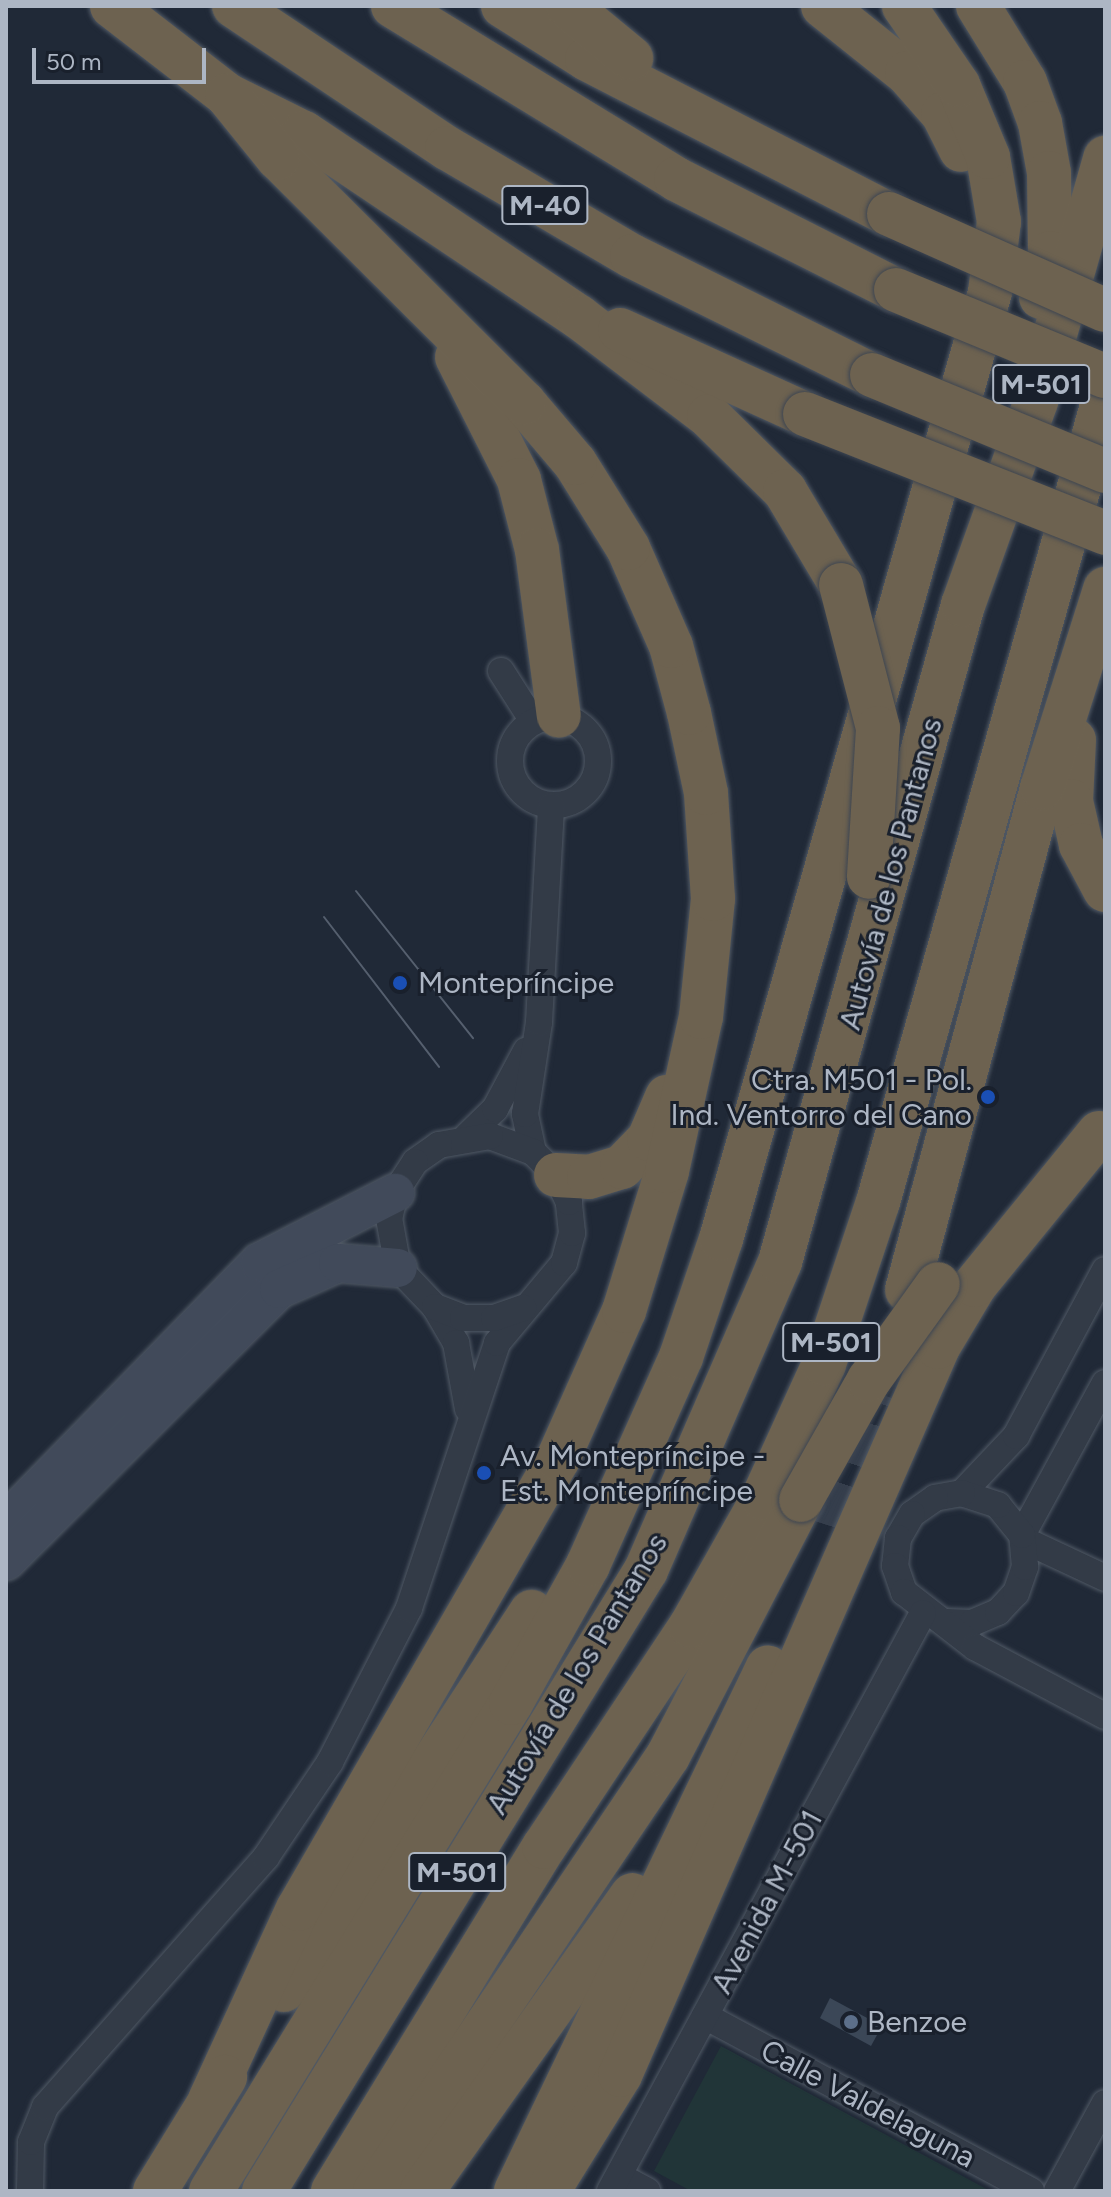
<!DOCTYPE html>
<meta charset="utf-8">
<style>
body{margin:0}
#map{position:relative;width:1111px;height:2197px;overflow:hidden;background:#202937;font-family:Figtree,sans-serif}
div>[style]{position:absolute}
.green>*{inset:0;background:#213538}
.building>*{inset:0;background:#3b4757}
.highway-tunnel>*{height:44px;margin-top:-22px;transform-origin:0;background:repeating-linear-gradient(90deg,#353e4c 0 44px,transparent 0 66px)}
.roads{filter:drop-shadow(0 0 2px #505965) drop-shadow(0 0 2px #505965)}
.street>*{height:26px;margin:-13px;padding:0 13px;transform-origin:13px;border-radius:13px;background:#333b47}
.street>.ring{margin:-13px;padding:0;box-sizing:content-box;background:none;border:26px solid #333b47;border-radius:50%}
.secondary>*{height:38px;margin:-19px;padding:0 19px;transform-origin:19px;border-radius:19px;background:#414a5a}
.highway>*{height:44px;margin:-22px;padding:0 22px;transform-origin:22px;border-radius:22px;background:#6d6250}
.tram>*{height:2px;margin:-1px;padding:0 1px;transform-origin:1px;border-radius:1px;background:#555f6e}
.bridges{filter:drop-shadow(0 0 2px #3e4652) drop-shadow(0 0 2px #3e4652)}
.highway-bridge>*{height:44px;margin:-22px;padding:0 22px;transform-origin:22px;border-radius:22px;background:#6d6250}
.dots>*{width:22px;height:22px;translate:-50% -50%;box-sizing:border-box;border:4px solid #19202c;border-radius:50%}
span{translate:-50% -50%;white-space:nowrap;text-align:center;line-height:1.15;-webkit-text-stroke:6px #19202c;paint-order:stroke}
.shield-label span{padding:2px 6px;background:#19202c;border:2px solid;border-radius:6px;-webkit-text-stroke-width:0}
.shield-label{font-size:28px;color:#adb6c4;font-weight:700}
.street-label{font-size:30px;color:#adb6c4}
.poi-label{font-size:30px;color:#adb6c4}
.left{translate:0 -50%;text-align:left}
.right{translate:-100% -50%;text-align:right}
.frame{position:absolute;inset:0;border:8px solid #adb6c4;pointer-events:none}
.scale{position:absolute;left:32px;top:48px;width:174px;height:36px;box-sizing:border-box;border:4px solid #adb6c4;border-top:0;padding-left:10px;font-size:24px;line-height:28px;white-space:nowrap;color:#adb6c4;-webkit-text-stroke:6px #19202c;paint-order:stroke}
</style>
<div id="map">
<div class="green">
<i style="clip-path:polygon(721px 2046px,990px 2191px,691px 2191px,654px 2171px)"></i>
</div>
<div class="building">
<i style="clip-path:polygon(830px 1998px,882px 2026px,871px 2046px,820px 2018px)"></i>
</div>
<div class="highway-tunnel">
<i style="left:830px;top:1526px;width:141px;rotate:-71.8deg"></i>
</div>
<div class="roads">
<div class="street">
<i style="left:501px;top:671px;width:59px;rotate:57.4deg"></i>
<i class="ring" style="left:510px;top:717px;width:62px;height:62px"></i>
<i style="left:467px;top:1136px;width:39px;rotate:-44deg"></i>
<i style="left:495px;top:1109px;width:66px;rotate:-61.9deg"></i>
<i style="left:533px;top:1152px;width:39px;rotate:-102deg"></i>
<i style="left:525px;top:1114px;width:93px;rotate:-81.3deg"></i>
<i style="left:539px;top:1022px;width:216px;rotate:-86.8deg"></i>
<i style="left:435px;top:1307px;width:42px;rotate:59.7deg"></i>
<i style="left:456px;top:1343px;width:67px;rotate:79.7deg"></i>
<i style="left:962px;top:1493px;width:79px;rotate:-46.5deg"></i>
<i style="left:1016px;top:1436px;width:188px;rotate:-61.8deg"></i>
<i style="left:1022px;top:1535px;width:173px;rotate:-61.4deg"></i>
<i style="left:1024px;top:1540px;width:89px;rotate:25.1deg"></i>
<i style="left:946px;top:1622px;width:26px;rotate:2deg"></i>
<i style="left:972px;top:1623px;width:28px;rotate:-23deg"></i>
<i style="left:998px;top:1612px;width:26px;rotate:-47deg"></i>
<i style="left:1016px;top:1593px;width:28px;rotate:-71deg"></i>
<i style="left:1025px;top:1567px;width:32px;rotate:-95deg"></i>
<i style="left:1022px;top:1535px;width:38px;rotate:-129deg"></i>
<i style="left:998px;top:1505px;width:38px;rotate:-162deg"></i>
<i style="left:962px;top:1493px;width:27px;rotate:170deg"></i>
<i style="left:935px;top:1498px;width:28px;rotate:145deg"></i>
<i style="left:912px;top:1514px;width:28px;rotate:120deg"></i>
<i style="left:898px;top:1538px;width:28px;rotate:96deg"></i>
<i style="left:895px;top:1566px;width:28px;rotate:71deg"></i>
<i style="left:904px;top:1592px;width:90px;rotate:37.8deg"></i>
<i style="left:975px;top:1647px;width:147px;rotate:28deg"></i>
<i style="left:705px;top:2016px;width:370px;rotate:28.2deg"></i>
<i style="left:619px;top:2176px;width:32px;rotate:28deg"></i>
<i style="left:30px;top:2191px;width:49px;rotate:-88.8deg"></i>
<i style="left:31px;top:2142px;width:38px;rotate:-68deg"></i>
<i style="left:45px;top:2107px;width:334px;rotate:-48.5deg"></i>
<i style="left:266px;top:1857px;width:115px;rotate:-56deg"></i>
<i style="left:330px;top:1762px;width:173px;rotate:-62.8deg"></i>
<i style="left:409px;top:1608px;width:279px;rotate:-71.6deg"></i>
<i style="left:497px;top:1343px;width:104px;rotate:-50.1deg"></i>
<i style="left:564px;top:1263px;width:31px;rotate:-75deg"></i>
<i style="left:572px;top:1233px;width:31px;rotate:-96deg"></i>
<i style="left:569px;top:1202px;width:30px;rotate:-116deg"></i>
<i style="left:556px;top:1175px;width:33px;rotate:-135deg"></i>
<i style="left:533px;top:1152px;width:46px;rotate:-159.6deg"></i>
<i style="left:490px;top:1136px;width:52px;rotate:170deg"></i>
<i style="left:439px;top:1145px;width:29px;rotate:145deg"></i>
<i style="left:415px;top:1162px;width:37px;rotate:123deg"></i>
<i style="left:395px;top:1193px;width:26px;rotate:103deg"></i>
<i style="left:389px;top:1218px;width:51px;rotate:79.8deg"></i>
<i style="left:398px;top:1268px;width:54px;rotate:46.5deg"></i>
<i style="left:435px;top:1307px;width:30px;rotate:21deg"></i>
<i style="left:463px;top:1318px;width:31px"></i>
<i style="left:494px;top:1318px;width:31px;rotate:-19deg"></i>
<i style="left:610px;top:2191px;width:657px;rotate:-61.56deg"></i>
<i style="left:1057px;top:2191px;width:100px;rotate:-61.4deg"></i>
</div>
<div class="secondary">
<i style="left:6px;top:1522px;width:363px;rotate:-45.7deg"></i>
<i style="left:260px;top:1262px;width:152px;rotate:-27.1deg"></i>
<i style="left:6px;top:1561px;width:385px;rotate:-44.9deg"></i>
<i style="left:279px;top:1289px;width:64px;rotate:-23.8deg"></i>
<i style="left:338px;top:1263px;width:60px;rotate:4.8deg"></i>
</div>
<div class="highway">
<i style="left:112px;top:6px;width:145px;rotate:37.7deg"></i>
<i style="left:227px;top:95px;width:86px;rotate:26.3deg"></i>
<i style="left:304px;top:133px;width:331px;rotate:33.8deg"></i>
<i style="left:579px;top:317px;width:163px;rotate:37.3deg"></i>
<i style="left:709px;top:416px;width:107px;rotate:44.6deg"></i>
<i style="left:785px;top:491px;width:109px;rotate:59.2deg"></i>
<i style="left:234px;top:6px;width:256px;rotate:33.7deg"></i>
<i style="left:447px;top:148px;width:214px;rotate:30.3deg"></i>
<i style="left:632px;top:256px;width:268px;rotate:26.4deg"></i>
<i style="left:393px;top:6px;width:332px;rotate:31.4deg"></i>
<i style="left:676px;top:179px;width:246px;rotate:26.8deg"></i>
<i style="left:503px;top:6px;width:99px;rotate:32.2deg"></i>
<i style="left:587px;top:59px;width:339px;rotate:27.2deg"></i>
<i style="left:568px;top:6px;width:82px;rotate:39.5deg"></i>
<i style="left:823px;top:6px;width:107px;rotate:38.6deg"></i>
<i style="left:907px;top:73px;width:55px;rotate:48.7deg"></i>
<i style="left:943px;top:114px;width:40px;rotate:63.4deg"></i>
<i style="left:978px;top:6px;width:89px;rotate:58.3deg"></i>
<i style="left:1025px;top:82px;width:44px;rotate:69.9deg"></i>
<i style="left:1040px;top:123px;width:51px;rotate:79.8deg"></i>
<i style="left:1049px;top:173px;width:80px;rotate:89.3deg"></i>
<i style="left:1050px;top:253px;width:45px;rotate:101.6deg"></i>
<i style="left:620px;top:330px;width:203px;rotate:24.4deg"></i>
<i style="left:457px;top:357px;width:138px;rotate:63.2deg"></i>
<i style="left:519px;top:480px;width:72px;rotate:75.6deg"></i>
<i style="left:537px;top:550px;width:167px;rotate:82.5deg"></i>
<i style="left:1074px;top:740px;width:61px;rotate:92.8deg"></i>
<i style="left:1071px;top:801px;width:45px;rotate:77.2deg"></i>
<i style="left:1081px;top:845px;width:51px;rotate:61.9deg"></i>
<i style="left:556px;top:1175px;width:33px;rotate:3deg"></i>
<i style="left:589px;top:1177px;width:34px;rotate:-17deg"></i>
<i style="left:622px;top:1167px;width:39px;rotate:-46deg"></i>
<i style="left:649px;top:1139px;width:46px;rotate:-66.8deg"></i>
<i style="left:907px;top:1290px;width:520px;rotate:-74.95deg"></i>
<i style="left:1042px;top:788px;width:209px;rotate:-72.4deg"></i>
<i style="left:284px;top:1990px;width:452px;rotate:-56.8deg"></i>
<i style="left:210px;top:2100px;width:210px;rotate:-65.3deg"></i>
<i style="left:298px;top:1909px;width:520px;rotate:-59.98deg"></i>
<i style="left:558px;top:1459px;width:162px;rotate:-66deg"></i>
<i style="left:624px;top:1311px;width:146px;rotate:-72.9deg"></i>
<i style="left:667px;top:1171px;width:158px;rotate:-77.6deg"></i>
<i style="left:701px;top:1017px;width:119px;rotate:-84.2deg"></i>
<i style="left:713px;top:899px;width:106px;rotate:-93.8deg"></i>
<i style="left:706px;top:793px;width:82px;rotate:-102deg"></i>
<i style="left:689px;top:713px;width:69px;rotate:-105deg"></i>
<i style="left:671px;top:646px;width:107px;rotate:-113.7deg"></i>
<i style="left:628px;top:548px;width:100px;rotate:-121.9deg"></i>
<i style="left:575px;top:463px;width:79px;rotate:-130.4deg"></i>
<i style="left:524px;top:403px;width:347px;rotate:-135.1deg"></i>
<i style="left:278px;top:158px;width:81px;rotate:-129deg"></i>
<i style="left:155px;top:2191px;width:134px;rotate:-58.4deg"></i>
<i style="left:211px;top:2191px;width:573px;rotate:-58.42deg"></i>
<i style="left:511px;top:1703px;width:158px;rotate:-60.8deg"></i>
<i style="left:588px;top:1565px;width:228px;rotate:-65.9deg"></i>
<i style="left:681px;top:1357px;width:125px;rotate:-71.3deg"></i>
<i style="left:721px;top:1239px;width:984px;rotate:-74.14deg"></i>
<i style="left:990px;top:292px;width:71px;rotate:-82.7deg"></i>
<i style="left:999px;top:222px;width:66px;rotate:-99.6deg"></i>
<i style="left:988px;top:157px;width:78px;rotate:-112.6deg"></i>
<i style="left:958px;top:85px;width:96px;rotate:-124.4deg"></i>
<i style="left:264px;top:2191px;width:729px;rotate:-58.4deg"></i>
<i style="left:646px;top:1570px;width:336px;rotate:-66.5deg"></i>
<i style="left:780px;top:1262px;width:682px;rotate:-74.44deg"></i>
<i style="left:963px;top:605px;width:217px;rotate:-70.3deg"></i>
<i style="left:1036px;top:401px;width:253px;rotate:-74.1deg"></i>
<i style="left:333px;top:2191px;width:404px;rotate:-58.5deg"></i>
<i style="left:544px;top:1847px;width:265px;rotate:-56.4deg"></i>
<i style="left:691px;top:1626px;width:147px;rotate:-60.6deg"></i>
<i style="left:763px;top:1498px;width:147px;rotate:-65.5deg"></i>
<i style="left:824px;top:1364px;width:171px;rotate:-71.6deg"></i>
<i style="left:878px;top:1202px;width:838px;rotate:-74.29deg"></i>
<i style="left:375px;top:2191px;width:524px;rotate:-56.04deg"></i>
<i style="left:668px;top:1756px;width:288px;rotate:-62.5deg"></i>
<i style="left:422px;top:2191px;width:363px;rotate:-54.6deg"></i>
<i style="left:516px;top:2191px;width:581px;rotate:-64.32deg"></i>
<i style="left:548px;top:2191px;width:137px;rotate:-58.2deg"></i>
<i style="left:620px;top:2075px;width:794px;rotate:-66.4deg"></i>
<i style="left:938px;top:1347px;width:72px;rotate:-59.2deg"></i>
<i style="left:975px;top:1285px;width:196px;rotate:-50.8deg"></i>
</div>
</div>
<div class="tram">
<i style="left:356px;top:891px;width:188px;rotate:51.5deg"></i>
<i style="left:324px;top:917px;width:189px;rotate:52.5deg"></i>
</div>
<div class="bridges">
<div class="highway-bridge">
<i style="left:889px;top:214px;width:236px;rotate:24deg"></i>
<i style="left:896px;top:290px;width:226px;rotate:22.4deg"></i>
<i style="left:872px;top:375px;width:252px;rotate:22.4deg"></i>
<i style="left:805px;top:414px;width:323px;rotate:21.6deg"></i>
<i style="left:841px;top:585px;width:148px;rotate:75.5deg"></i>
<i style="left:878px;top:728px;width:149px;rotate:93.5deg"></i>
<i style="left:801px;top:1500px;width:138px;rotate:-60.5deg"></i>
<i style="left:869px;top:1380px;width:118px;rotate:-54.3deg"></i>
</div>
</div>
<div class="dots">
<i style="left:400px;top:983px;background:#1a4fb4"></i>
<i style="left:988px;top:1097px;background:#1a4fb4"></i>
<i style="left:484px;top:1473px;background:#1a4fb4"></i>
<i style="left:851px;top:2022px;background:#5c6f8a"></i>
</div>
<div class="shield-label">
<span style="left:545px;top:205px">M-40</span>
<span style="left:1041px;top:384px">M-501</span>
<span style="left:831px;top:1342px">M-501</span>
<span style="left:457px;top:1872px">M-501</span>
</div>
<div class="street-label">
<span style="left:891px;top:874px;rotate:-75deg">Autovía de los Pantanos</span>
<span style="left:577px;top:1674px;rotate:-59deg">Autovía de los Pantanos</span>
<span style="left:767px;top:1902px;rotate:-62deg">Avenida M-501</span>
<span style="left:868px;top:2104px;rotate:28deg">Calle Valdelaguna</span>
</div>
<div class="poi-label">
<span class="left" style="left:418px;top:983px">Montepríncipe</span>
<span class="right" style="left:972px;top:1097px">Ctra. M501 - Pol.<br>Ind. Ventorro del Cano</span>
<span class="left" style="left:500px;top:1473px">Av. Montepríncipe -<br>Est. Montepríncipe</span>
<span class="left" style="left:867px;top:2022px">Benzoe</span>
</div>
<div class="frame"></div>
<div class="scale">50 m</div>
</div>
